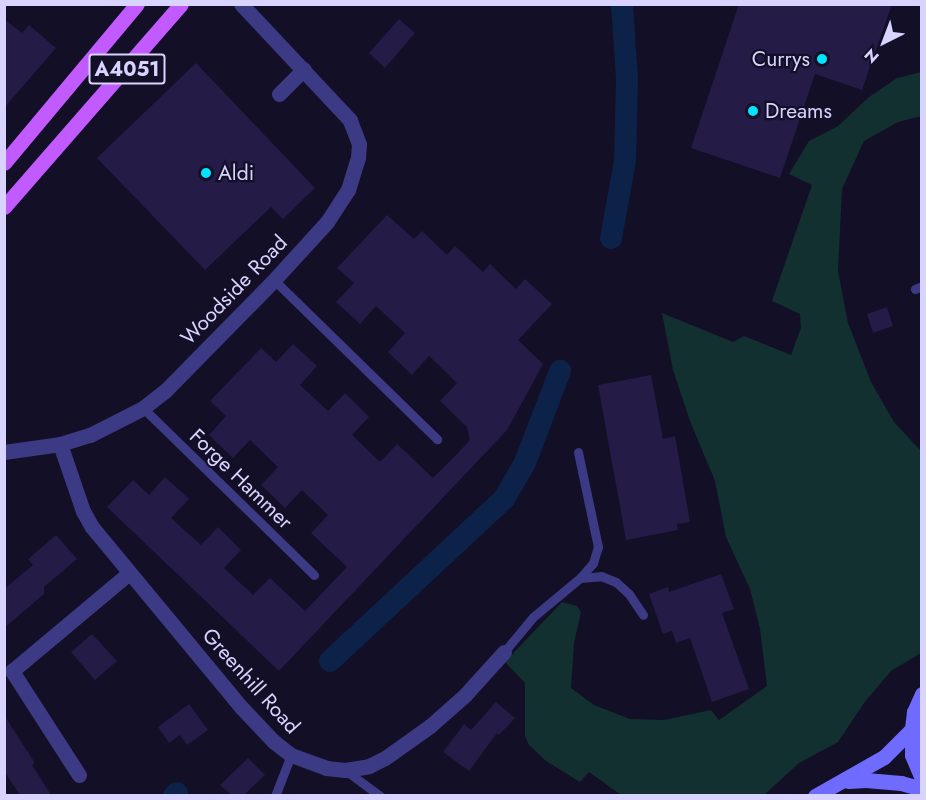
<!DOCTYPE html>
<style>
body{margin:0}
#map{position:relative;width:926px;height:800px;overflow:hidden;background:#130f26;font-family:Jost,sans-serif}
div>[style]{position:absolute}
.green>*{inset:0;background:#12302f}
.canal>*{height:22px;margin:-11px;padding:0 11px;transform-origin:11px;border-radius:11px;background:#0c2248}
.building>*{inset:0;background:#241b47}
.lane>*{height:9px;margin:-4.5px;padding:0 4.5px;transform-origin:4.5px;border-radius:4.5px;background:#3d3a85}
.street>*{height:15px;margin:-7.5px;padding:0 7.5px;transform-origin:7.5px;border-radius:7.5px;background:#3d3a85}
.secondary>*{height:15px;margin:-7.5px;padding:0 7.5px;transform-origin:7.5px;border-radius:7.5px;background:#6f6bff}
.primary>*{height:15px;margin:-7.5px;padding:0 7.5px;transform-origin:7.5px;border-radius:7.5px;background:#c25bff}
.dots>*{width:16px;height:16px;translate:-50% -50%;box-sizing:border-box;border:3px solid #130f26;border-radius:50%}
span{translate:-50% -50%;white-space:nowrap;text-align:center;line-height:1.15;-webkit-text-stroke:4.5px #130f26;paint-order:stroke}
.shield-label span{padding:2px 4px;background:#130f26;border:2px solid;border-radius:4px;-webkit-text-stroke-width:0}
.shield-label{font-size:20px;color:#d9d4ff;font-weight:700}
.poi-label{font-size:21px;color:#d9d4ff}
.right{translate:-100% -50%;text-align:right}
.left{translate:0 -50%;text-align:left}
.street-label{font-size:21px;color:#d9d4ff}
.frame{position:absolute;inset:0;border:6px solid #d9d4ff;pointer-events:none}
.north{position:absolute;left:854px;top:12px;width:60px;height:60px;-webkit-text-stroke:4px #130f26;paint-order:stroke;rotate:222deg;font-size:16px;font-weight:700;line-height:24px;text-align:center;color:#d9d4ff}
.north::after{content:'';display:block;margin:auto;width:21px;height:27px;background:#d9d4ff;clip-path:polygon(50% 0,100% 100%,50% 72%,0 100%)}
</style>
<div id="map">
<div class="green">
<i style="clip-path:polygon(921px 72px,921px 116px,898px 122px,864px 141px,842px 189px,838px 271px,848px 323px,871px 382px,894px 422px,921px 451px,921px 653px,891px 671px,864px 703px,838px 742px,799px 763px,764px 795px,621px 795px,589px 772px,580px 782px,546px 761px,529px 745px,525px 736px,525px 683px,505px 662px,562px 602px,577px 606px,581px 612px,574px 643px,571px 688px,594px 705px,630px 719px,664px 720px,711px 710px,719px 720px,767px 686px,760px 629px,750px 589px,726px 537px,715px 481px,690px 421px,673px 370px,662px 313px,733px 342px,744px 336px,791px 355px,801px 328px,800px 314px,772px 301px,812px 185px,789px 174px,809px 141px,838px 126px,869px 97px,897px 78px)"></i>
</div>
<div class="canal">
<i style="left:611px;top:238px;width:78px;rotate:-79.7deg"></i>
<i style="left:625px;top:161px;width:83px;rotate:-88.6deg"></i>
<i style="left:627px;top:78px;width:74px;rotate:-93.9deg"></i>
<i style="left:330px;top:661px;width:238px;rotate:-43deg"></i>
<i style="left:504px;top:499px;width:39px;rotate:-60deg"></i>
<i style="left:524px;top:465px;width:101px;rotate:-69deg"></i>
<i style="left:174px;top:796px;width:4px;rotate:-45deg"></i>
</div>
<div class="building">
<i style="clip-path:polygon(739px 4px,892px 4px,862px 90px,815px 74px,780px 178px,691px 148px)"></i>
<i style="clip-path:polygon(4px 19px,22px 33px,29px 25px,56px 48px,4px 108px)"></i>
<i style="clip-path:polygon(399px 19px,415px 33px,385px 68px,369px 53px)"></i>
<i style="clip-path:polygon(196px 63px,315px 188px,283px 219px,271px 207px,205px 270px,97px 158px)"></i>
<i style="clip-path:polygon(387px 215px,414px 239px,422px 231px,447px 255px,455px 246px,483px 272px,490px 264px,516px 289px,525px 279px,552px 304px,518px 340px,543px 364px,507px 430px,279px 671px,107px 507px,133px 480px,149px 495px,165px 477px,189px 499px,171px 518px,201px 545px,218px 527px,241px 550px,224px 568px,253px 595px,270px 578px,305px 611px,347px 567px,311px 533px,328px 515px,302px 490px,285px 508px,261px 485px,278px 467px,250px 440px,233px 458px,209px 435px,226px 416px,210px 401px,261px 348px,276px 362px,293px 344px,317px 366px,300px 385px,328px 411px,345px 393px,369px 417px,352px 435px,380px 462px,397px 444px,433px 478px,458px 453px,470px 440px,467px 427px,440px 401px,457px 383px,429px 356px,412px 375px,388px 352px,405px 333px,376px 306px,360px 324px,336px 302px,354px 283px,337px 268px)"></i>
<i style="clip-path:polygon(887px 307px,893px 326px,873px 333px,867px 314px)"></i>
<i style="clip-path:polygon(651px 375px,663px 439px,675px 436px,690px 522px,677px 524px,678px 530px,626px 540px,598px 385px)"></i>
<i style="clip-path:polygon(56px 535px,77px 559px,44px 587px,44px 594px,4px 628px,4px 589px,33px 565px,28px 559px)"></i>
<i style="clip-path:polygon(721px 574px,734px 609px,722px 613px,749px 689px,712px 702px,690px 638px,676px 643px,672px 631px,663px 634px,649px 594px,668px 587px,669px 592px)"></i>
<i style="clip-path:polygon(92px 634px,117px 661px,95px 680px,71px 652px)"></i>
<i style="clip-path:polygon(496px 702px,515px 718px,499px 735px,497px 733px,469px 771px,443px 752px,464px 724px,471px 730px)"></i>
<i style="clip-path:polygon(189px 704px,208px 730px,187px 745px,180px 735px,169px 743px,158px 727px)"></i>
<i style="clip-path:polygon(4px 715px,35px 763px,32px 765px,51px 795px,20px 795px,4px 771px)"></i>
<i style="clip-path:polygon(248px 758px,265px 775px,244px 795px,231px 795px,220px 785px)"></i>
</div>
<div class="lane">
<i style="left:274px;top:280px;width:228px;rotate:44.3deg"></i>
<i style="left:915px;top:289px;width:8px;rotate:-23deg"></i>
<i style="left:143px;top:408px;width:239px;rotate:44.3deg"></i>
<i style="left:580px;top:578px;width:21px;rotate:-5deg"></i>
<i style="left:601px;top:576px;width:16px;rotate:22deg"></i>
<i style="left:616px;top:582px;width:18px;rotate:43deg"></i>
<i style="left:629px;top:594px;width:25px;rotate:56deg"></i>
<i style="left:504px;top:652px;width:45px;rotate:-50.4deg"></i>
<i style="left:533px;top:617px;width:61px;rotate:-39.7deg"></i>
<i style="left:580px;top:578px;width:20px;rotate:-49deg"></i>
<i style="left:593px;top:563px;width:17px;rotate:-73deg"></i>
<i style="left:598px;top:547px;width:97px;rotate:-101.9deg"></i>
<i style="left:345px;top:770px;width:44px;rotate:36.6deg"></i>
<i style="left:275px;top:796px;width:44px;rotate:-68.7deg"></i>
</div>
<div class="street">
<i style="left:279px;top:94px;width:35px;rotate:-45deg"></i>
<i style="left:60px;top:444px;width:71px;rotate:71.1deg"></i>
<i style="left:83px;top:511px;width:18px;rotate:61deg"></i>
<i style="left:92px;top:527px;width:234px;rotate:50.4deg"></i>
<i style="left:241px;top:707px;width:47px;rotate:46.7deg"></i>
<i style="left:273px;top:741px;width:23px;rotate:38deg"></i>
<i style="left:291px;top:755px;width:37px;rotate:20deg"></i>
<i style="left:326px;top:768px;width:19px;rotate:6deg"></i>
<i style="left:345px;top:770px;width:24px;rotate:-9deg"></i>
<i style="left:369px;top:766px;width:18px;rotate:-27deg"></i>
<i style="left:385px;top:758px;width:55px;rotate:-35.4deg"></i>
<i style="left:430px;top:726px;width:47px;rotate:-41.5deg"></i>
<i style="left:465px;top:695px;width:58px;rotate:-47.8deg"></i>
<i style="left:4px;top:452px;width:57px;rotate:-8.1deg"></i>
<i style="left:60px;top:444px;width:31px;rotate:-17deg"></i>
<i style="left:90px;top:435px;width:59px;rotate:-27deg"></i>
<i style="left:143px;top:408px;width:28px;rotate:-38deg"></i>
<i style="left:165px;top:391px;width:156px;rotate:-45.5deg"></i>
<i style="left:274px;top:280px;width:79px;rotate:-47.6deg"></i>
<i style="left:327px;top:222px;width:38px;rotate:-57deg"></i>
<i style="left:348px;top:190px;width:34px;rotate:-73deg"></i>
<i style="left:358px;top:158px;width:14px;rotate:-86deg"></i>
<i style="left:359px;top:144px;width:26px;rotate:-111deg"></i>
<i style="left:350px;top:120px;width:159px;rotate:-133.2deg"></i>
<i style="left:79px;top:775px;width:124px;rotate:-122.8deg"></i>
<i style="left:12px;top:671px;width:153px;rotate:-39.9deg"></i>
</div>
<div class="secondary">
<i style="left:922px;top:694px;width:20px;rotate:114deg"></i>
<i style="left:914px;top:712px;width:17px;rotate:97deg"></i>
<i style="left:912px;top:729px;width:26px;rotate:90deg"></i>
<i style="left:912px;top:755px;width:25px;rotate:67deg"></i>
<i style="left:848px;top:781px;width:18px;rotate:-3deg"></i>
<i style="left:866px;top:780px;width:35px;rotate:5deg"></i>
<i style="left:901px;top:783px;width:22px;rotate:16deg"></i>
<i style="left:815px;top:796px;width:79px;rotate:-29.5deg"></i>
<i style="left:884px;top:757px;width:40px;rotate:-45deg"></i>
</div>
<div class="primary">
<i style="left:4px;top:163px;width:207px;rotate:-50.1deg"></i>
<i style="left:4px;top:207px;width:269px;rotate:-48.9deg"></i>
</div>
<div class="dots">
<i style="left:822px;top:59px;background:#00e5ff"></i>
<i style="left:753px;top:111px;background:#00e5ff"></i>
<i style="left:206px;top:173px;background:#00e5ff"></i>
</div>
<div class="shield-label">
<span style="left:127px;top:69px">A4051</span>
</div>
<div class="poi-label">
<span class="right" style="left:810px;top:59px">Currys</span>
<span class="left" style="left:765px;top:111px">Dreams</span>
<span class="left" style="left:218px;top:173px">Aldi</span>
</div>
<div class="street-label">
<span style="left:234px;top:290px;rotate:-46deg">Woodside Road</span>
<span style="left:241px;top:479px;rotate:44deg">Forge Hammer</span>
<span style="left:251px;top:681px;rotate:48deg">Greenhill Road</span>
</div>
<div class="frame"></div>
<div class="north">N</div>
</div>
